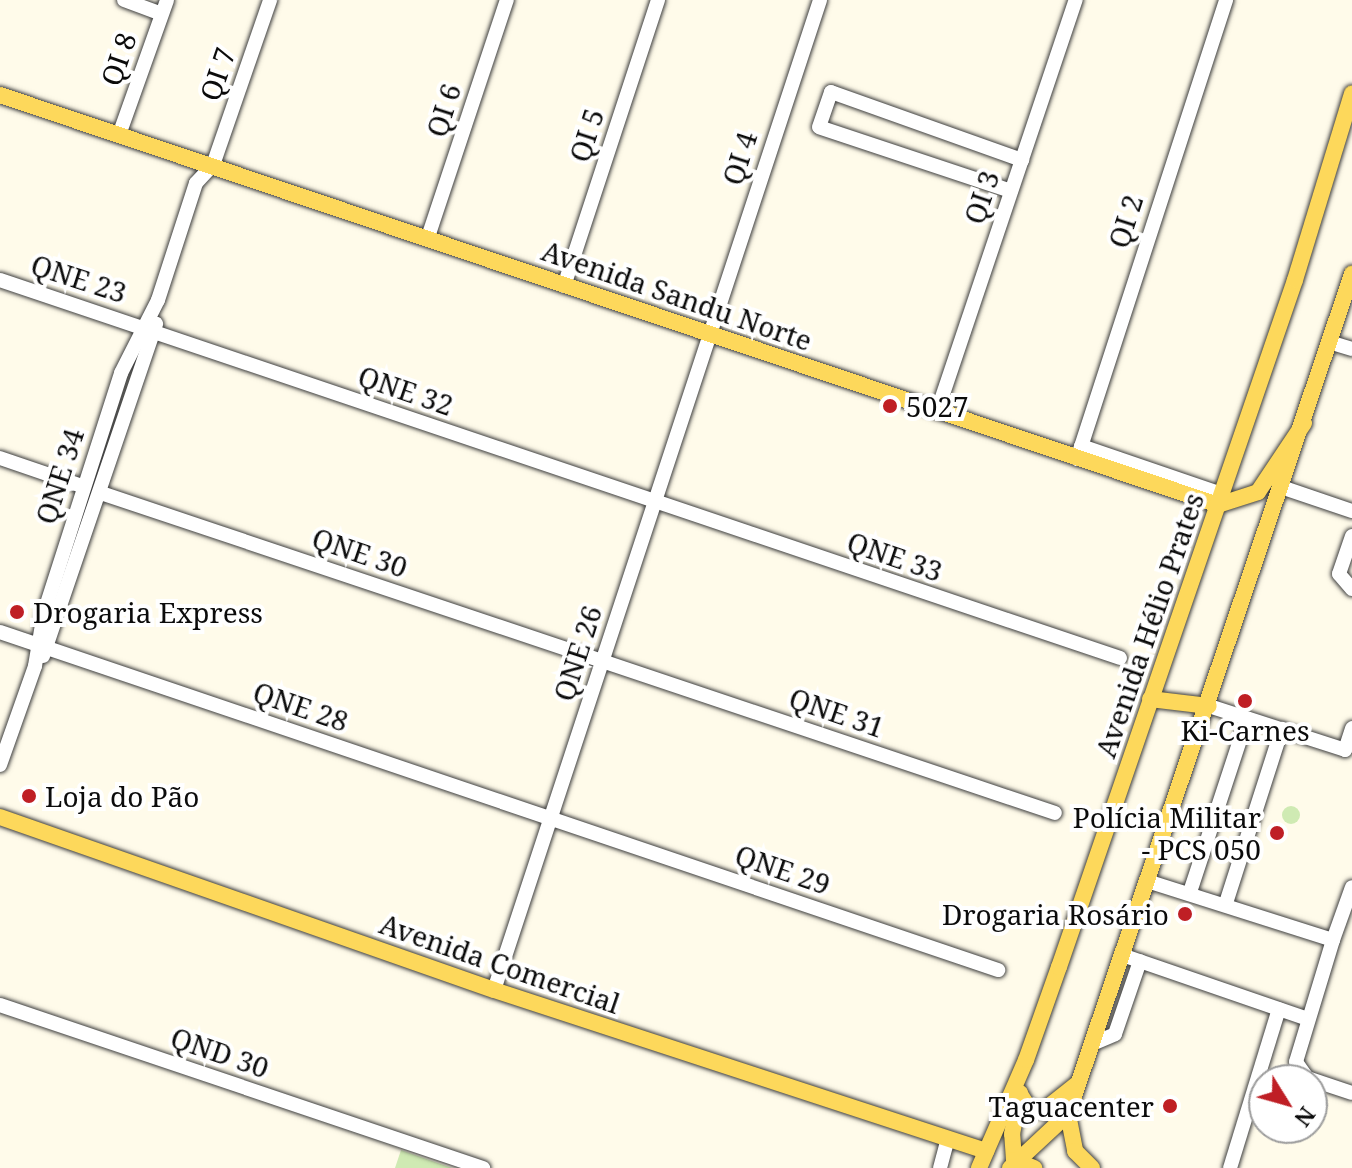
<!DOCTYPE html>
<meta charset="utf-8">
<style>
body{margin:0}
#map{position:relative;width:1352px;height:1168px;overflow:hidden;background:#fffbea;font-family:"Noto Serif",serif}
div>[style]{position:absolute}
.green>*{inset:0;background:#cfeab3}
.round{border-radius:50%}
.roads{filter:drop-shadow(0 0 2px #3e3e3e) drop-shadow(0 0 2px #3e3e3e)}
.minor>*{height:14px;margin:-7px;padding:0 7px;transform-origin:7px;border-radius:7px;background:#fff}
.major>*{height:16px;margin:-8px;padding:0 8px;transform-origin:8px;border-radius:8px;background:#fdd85b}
.dots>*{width:22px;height:22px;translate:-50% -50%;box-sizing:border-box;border:4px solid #fff;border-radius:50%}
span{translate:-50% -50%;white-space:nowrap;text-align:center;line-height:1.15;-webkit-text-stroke:8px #fff;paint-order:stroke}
.street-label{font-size:28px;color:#0b0b0b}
.poi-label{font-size:28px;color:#0b0b0b}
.left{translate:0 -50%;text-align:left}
.right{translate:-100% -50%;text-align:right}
.north{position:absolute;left:1248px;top:1064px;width:80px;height:80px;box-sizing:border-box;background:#fff;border:2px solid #9d9d9d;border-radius:50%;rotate:127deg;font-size:22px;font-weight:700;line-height:32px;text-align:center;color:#0b0b0b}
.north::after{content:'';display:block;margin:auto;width:28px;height:36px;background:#bf1f25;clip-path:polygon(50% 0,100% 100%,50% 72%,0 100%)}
</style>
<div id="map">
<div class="green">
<i class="round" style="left:1282px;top:806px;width:18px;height:18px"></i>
<i style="clip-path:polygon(401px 1150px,452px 1168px,395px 1168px)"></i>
</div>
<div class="roads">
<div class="minor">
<i style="left:124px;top:0;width:40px;rotate:20.2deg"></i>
<i style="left:119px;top:135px;width:143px;rotate:-70.4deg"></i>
<i style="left:1011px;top:191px;width:202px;rotate:-161.6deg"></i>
<i style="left:819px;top:127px;width:37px;rotate:-71deg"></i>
<i style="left:831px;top:92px;width:203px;rotate:19.6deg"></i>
<i style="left:428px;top:237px;width:250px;rotate:-71.6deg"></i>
<i style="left:0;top:280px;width:1182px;rotate:18.65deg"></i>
<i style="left:564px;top:286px;width:301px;rotate:-71.8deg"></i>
<i style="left:1329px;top:342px;width:24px;rotate:17deg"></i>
<i style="left:937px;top:412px;width:435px;rotate:-71.4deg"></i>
<i style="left:1081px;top:446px;width:149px;rotate:18.8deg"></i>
<i style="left:0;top:458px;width:87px;rotate:18.9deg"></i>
<i style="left:1077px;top:459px;width:483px;rotate:-72deg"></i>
<i style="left:1284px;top:488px;width:72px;rotate:18.7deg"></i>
<i style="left:101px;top:493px;width:1006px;rotate:18.54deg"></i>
<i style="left:1352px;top:536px;width:40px;rotate:108.9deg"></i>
<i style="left:1339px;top:574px;width:20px;rotate:49deg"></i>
<i style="left:0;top:632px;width:1054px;rotate:18.71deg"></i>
<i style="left:43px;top:656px;width:351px;rotate:-71.2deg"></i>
<i style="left:1209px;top:706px;width:143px;rotate:17.9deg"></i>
<i style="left:1345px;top:750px;width:23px;rotate:-72deg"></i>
<i style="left:0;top:765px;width:105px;rotate:-70.5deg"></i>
<i style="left:35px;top:666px;width:54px;rotate:-80.4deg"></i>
<i style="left:44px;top:613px;width:252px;rotate:-72.2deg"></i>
<i style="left:121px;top:373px;width:82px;rotate:-63.1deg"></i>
<i style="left:158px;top:300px;width:123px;rotate:-72deg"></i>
<i style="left:196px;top:183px;width:25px;rotate:-47deg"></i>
<i style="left:213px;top:165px;width:175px;rotate:-70.9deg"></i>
<i style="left:1147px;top:881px;width:195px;rotate:17.6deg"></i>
<i style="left:1333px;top:940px;width:127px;rotate:106.9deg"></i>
<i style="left:1296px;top:1062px;width:19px;rotate:55deg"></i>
<i style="left:1307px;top:1078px;width:47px;rotate:18.4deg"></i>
<i style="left:1190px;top:892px;width:182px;rotate:-71.8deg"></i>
<i style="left:1226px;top:903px;width:183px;rotate:-72.2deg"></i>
<i style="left:1333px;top:940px;width:56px;rotate:-70.3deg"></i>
<i style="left:1122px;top:955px;width:197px;rotate:19deg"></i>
<i style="left:494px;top:990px;width:1042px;rotate:-71.77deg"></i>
<i style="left:0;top:1005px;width:510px;rotate:18.65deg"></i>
<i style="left:1092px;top:1044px;width:25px;rotate:-23deg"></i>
<i style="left:1115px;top:1034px;width:77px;rotate:-71.1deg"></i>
<i style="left:940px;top:1168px;width:30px;rotate:-75deg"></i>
<i style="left:1230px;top:1168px;width:166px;rotate:-72.9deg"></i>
</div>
<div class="major">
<i style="left:0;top:95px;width:1285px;rotate:18.6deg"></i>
<i style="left:1218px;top:505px;width:42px;rotate:-18deg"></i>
<i style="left:1258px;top:492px;width:83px;rotate:-56.3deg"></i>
<i style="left:1150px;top:699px;width:59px;rotate:6.8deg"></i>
<i style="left:0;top:817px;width:523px;rotate:19.3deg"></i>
<i style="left:494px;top:990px;width:518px;rotate:18.12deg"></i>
<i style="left:1020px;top:1094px;width:15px;rotate:58deg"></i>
<i style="left:1028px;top:1107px;width:16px;rotate:15deg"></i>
<i style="left:1043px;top:1111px;width:43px;rotate:-38.5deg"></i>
<i style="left:1068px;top:1114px;width:38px;rotate:79deg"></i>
<i style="left:1075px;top:1151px;width:24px;rotate:45deg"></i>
<i style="left:1014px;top:1160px;width:26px;rotate:-94deg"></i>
<i style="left:1012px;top:1134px;width:42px;rotate:-79deg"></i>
<i style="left:1014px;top:1160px;width:22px;rotate:22deg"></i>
<i style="left:979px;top:1168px;width:118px;rotate:-66.5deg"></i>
<i style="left:1026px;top:1060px;width:99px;rotate:-70.5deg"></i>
<i style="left:1059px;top:967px;width:726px;rotate:-71.04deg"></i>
<i style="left:1295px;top:280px;width:195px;rotate:-73deg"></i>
<i style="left:1010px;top:1168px;width:79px;rotate:-43deg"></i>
<i style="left:1068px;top:1114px;width:887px;rotate:-71.32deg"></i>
</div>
</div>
<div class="dots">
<i style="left:890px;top:406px;background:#bf1f25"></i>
<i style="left:17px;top:612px;background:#bf1f25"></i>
<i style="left:1245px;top:701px;background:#bf1f25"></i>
<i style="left:29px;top:796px;background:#bf1f25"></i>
<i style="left:1277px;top:833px;background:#bf1f25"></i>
<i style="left:1185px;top:914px;background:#bf1f25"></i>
<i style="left:1170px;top:1106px;background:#bf1f25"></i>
</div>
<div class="street-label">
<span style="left:118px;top:59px;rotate:-71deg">QI 8</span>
<span style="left:217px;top:74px;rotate:-71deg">QI 7</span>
<span style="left:443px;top:110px;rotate:-72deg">QI 6</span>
<span style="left:586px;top:135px;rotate:-72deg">QI 5</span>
<span style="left:739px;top:158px;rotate:-72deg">QI 4</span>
<span style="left:981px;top:197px;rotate:-71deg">QI 3</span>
<span style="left:1125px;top:221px;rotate:-72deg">QI 2</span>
<span style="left:79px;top:278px;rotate:18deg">QNE 23</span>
<span style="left:677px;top:295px;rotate:19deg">Avenida Sandu Norte</span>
<span style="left:406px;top:390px;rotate:19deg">QNE 32</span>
<span style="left:59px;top:476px;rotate:-72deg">QNE 34</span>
<span style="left:360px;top:552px;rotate:19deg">QNE 30</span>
<span style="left:895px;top:556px;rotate:19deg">QNE 33</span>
<span style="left:1149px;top:625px;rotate:-71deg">Avenida Hélio Prates</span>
<span style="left:577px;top:653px;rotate:-72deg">QNE 26</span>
<span style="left:301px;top:706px;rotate:19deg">QNE 28</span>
<span style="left:837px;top:712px;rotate:19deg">QNE 31</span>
<span style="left:783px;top:869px;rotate:19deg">QNE 29</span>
<span style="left:500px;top:963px;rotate:19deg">Avenida Comercial</span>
<span style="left:220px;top:1052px;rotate:19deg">QND 30</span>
</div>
<div class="poi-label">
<span class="left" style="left:906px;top:406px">5027</span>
<span class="left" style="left:33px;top:612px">Drogaria Express</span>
<span style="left:1245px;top:730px">Ki-Carnes</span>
<span class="left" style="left:45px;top:796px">Loja do Pão</span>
<span class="right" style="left:1261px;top:833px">Polícia Militar<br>- PCS 050</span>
<span class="right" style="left:1169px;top:914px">Drogaria Rosário</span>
<span class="right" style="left:1154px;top:1106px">Taguacenter</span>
</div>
<div class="north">N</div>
</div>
